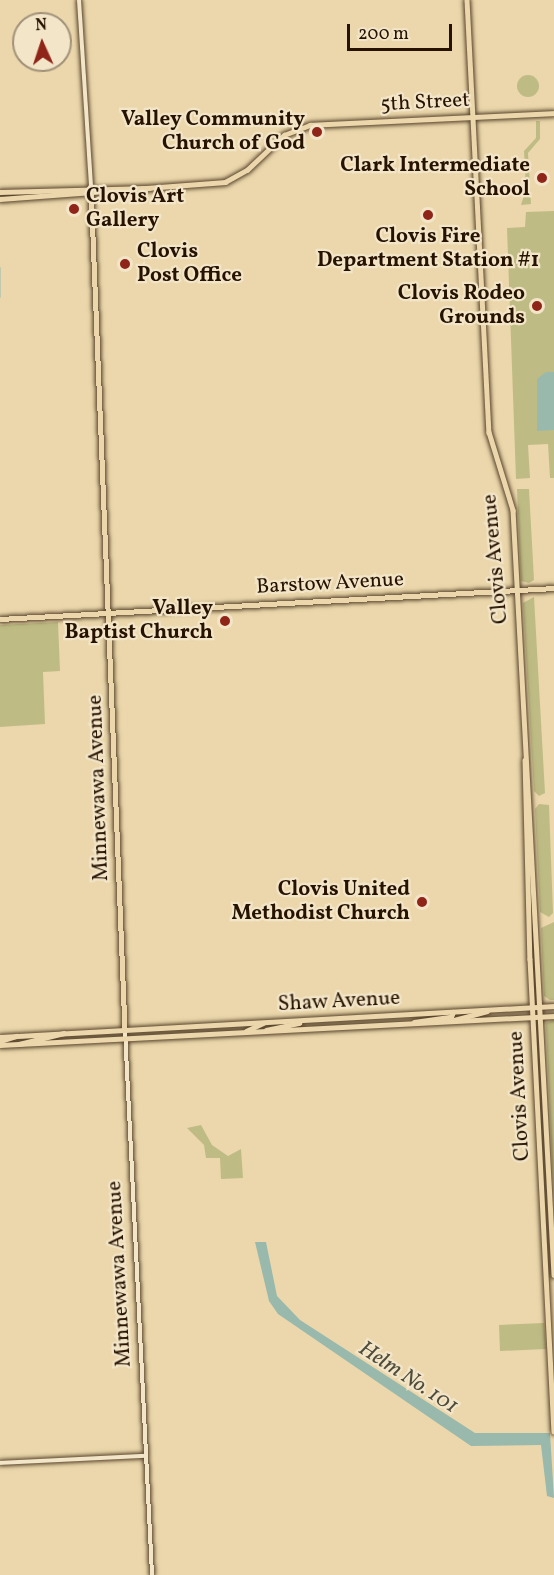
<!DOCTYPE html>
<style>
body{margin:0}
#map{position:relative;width:554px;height:1575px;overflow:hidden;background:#ebd7ab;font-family:Vollkorn,serif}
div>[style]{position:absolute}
.green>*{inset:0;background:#bebc84}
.round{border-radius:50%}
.water>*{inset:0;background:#98b9ac}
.stream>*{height:1.5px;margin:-0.75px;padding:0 0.75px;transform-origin:0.75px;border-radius:0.75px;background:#98b9ac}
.roads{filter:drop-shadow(0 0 2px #58432b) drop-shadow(0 0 2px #58432b)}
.minor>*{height:4px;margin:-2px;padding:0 2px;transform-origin:2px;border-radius:2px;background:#f2e5c8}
.major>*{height:4.5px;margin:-2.25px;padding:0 2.25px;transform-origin:2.25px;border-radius:2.25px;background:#ebd7ab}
.dots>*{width:16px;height:16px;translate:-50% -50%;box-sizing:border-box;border:3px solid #f2e5c8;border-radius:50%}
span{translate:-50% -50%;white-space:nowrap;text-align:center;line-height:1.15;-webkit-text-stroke:4.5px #f2e5c8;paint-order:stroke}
.street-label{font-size:21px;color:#271200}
.poi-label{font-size:21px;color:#271200;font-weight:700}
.right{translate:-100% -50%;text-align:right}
.left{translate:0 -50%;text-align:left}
.water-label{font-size:22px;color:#4f4c3c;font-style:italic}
.north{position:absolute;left:12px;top:12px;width:60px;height:60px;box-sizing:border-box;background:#f2e5c8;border:2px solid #a19178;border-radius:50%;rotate:357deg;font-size:16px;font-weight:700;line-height:24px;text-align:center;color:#271200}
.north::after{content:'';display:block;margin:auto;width:21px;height:27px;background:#8f2418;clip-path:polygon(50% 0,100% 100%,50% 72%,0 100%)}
.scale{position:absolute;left:347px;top:24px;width:105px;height:27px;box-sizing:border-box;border:3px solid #271200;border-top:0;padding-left:8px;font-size:18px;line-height:21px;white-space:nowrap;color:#271200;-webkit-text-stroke:4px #f2e5c8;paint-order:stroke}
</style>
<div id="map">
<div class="green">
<i class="round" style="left:517px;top:75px;width:22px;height:22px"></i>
<i style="clip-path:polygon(536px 121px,540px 121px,540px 139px,528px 153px,531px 204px,521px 205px,526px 189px,524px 151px,536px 138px)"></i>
<i style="clip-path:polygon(554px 211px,554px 478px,550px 478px,548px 444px,528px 445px,530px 478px,516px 479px,507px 228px,525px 227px,526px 212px)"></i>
<i style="clip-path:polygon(517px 489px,529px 489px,534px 580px,529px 583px,521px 581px)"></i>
<i style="clip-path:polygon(534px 597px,545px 793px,539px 796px,534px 791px,523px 603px)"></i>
<i style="clip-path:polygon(58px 622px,60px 671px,43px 672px,45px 724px,0 727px,0 625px)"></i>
<i style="clip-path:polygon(539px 804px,549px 805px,553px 913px,549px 917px,540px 912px,535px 809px)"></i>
<i style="clip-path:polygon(554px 922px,554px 1000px,550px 1000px,544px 996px,541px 928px)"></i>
<i style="clip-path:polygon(554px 1020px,554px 1205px,546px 1023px)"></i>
<i style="clip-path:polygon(201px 1125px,212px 1145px,228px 1156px,241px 1149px,243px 1178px,221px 1179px,220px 1158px,206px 1158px,204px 1145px,187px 1128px)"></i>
<i style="clip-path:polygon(544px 1323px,546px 1349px,500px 1351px,499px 1325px)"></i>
</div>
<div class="water">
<i style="clip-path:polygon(546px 372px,554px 372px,554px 430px,537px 431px,537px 379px)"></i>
<i style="clip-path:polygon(266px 1242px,277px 1296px,300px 1320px,475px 1433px,550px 1433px,554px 1498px,547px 1496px,541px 1445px,471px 1446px,278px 1314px,269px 1301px,255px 1242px)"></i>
</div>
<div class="stream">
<i style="left:0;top:268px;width:29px;rotate:90deg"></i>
</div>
<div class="roads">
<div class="minor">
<i style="left:79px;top:0;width:187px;rotate:86.3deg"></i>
<i style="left:125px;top:1030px;width:546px;rotate:87.16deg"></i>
<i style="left:0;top:1463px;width:144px;rotate:-2.8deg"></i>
</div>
<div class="major">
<i style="left:467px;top:0;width:433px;rotate:87.1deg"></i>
<i style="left:489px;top:432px;width:82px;rotate:72.9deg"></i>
<i style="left:513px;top:510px;width:766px;rotate:86.93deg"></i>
<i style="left:91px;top:187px;width:844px;rotate:87.69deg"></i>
<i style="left:0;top:192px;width:149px;rotate:-1.5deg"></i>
<i style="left:0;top:199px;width:226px;rotate:-4.3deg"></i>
<i style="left:225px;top:182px;width:25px;rotate:-29deg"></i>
<i style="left:247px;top:170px;width:51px;rotate:-43.4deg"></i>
<i style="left:284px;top:135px;width:28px;rotate:-21deg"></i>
<i style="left:310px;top:125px;width:244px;rotate:-2.8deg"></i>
<i style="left:0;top:619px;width:555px;rotate:-3.2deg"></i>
<i style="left:525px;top:760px;width:199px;rotate:88.6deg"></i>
<i style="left:530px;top:959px;width:473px;rotate:87.1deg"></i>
<i style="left:454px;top:1020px;width:34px;rotate:-15deg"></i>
<i style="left:414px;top:1022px;width:37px;rotate:-8deg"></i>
<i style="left:451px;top:1017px;width:5px;rotate:-68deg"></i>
<i style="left:266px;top:1030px;width:34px;rotate:-12deg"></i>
<i style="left:246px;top:1031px;width:19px;rotate:-25deg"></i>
<i style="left:0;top:1037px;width:555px;rotate:-3.2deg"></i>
<i style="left:0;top:1041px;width:17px;rotate:-17deg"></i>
<i style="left:19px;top:1044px;width:46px;rotate:-13.7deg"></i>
<i style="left:0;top:1045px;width:555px;rotate:-3deg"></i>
</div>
</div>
<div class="dots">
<i style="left:317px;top:132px;background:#8f2418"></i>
<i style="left:542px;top:178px;background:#8f2418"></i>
<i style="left:74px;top:209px;background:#8f2418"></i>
<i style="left:428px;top:215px;background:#8f2418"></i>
<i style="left:125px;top:264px;background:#8f2418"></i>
<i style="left:537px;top:306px;background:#8f2418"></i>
<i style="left:225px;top:621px;background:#8f2418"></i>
<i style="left:422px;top:902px;background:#8f2418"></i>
</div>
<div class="street-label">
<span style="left:425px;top:103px;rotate:-3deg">5th Street</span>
<span style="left:496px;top:559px;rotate:-95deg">Clovis Avenue</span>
<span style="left:330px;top:584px;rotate:-3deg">Barstow Avenue</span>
<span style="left:99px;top:788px;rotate:-92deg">Minnewawa Avenue</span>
<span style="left:339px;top:1002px;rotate:-3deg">Shaw Avenue</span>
<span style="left:520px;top:1096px;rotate:-93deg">Clovis Avenue</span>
<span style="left:120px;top:1274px;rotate:-93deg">Minnewawa Avenue</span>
</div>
<div class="poi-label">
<span class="right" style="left:305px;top:132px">Valley Community<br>Church of God</span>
<span class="right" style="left:530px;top:178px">Clark Intermediate<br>School</span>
<span class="left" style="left:86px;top:209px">Clovis Art<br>Gallery</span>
<span style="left:428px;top:249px">Clovis Fire<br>Department Station #1</span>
<span class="left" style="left:137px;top:264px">Clovis<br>Post Office</span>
<span class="right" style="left:525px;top:306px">Clovis Rodeo<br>Grounds</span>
<span class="right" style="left:213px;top:621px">Valley<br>Baptist Church</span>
<span class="right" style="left:410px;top:902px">Clovis United<br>Methodist Church</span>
</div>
<div class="water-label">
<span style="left:408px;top:1378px;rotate:33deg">Helm No. 101</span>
</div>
<div class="north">N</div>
<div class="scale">200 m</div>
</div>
